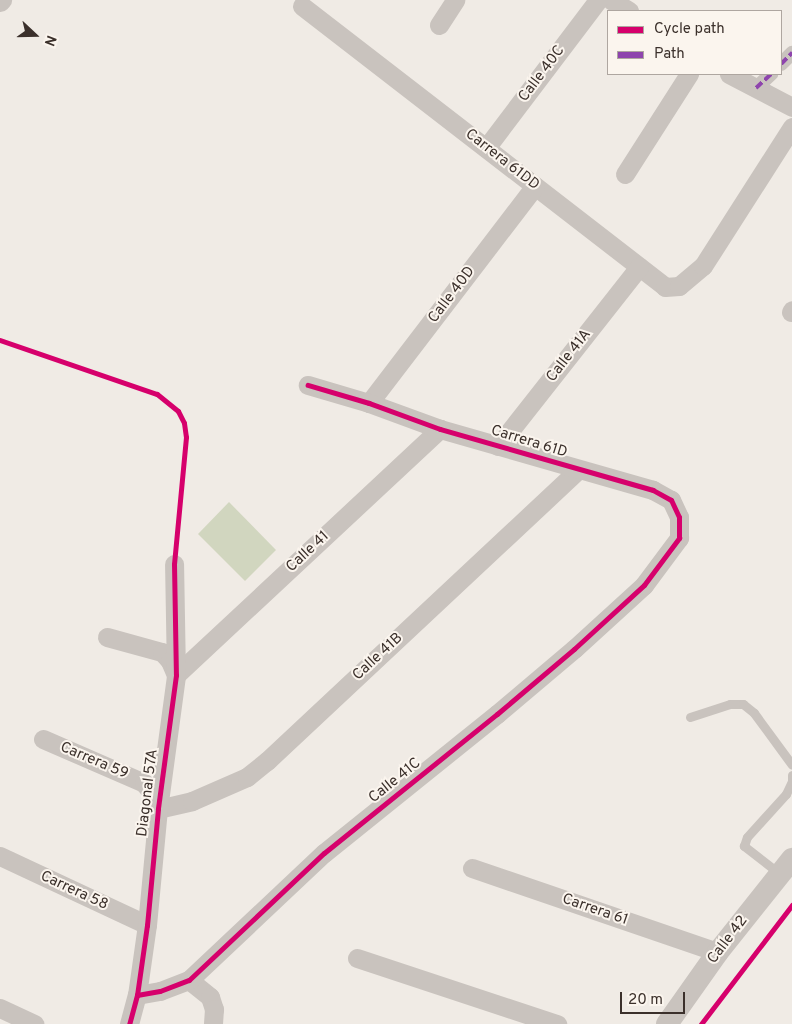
<!DOCTYPE html>
<style>
body{margin:0}
#map{position:relative;width:792px;height:1024px;overflow:hidden;background:#f0ebe5;font-family:Overpass,sans-serif}
div>[style]{position:absolute}
.green>*{inset:0;background:#d1d6bf}
.service>*{height:9px;margin:-4.5px;padding:0 4.5px;transform-origin:4.5px;border-radius:4.5px;background:#c9c3be}
.pedestrian>*{height:14px;margin:-7px;padding:0 7px;transform-origin:7px;border-radius:7px;background:#c9c3be}
.minor>*{height:19px;margin:-9.5px;padding:0 9.5px;transform-origin:9.5px;border-radius:9.5px;background:#c9c3be}
.tertiary>*{height:22px;margin:-11px;padding:0 11px;transform-origin:11px;border-radius:11px;background:#c9c3be}
.quiet>*{height:4px;margin-top:-2px;transform-origin:0;background:repeating-linear-gradient(90deg,#8e44ad 0 8px,transparent 0 12px)}
.cycleway>*{height:5px;margin:-2.5px;padding:0 2.5px;transform-origin:2.5px;border-radius:2.5px;background:#d6006c}
span{translate:-50% -50%;white-space:nowrap;text-align:center;line-height:1.15;-webkit-text-stroke:4px #fbf5ee;paint-order:stroke}
.street-label{font-size:15px;color:#3b302b}
.legend{position:absolute;left:607px;top:10px;width:175px;height:65px;box-sizing:border-box;background:#fbf5ee;border:1px solid #aea6a0;margin:0;padding:6px 9px;list-style:none;font-size:15px;color:#3b302b}
.legend li{display:flex;align-items:center;gap:10px;height:25px}
.legend b{width:25px;border:1px solid #aea6a0}
.north{position:absolute;left:10px;top:10px;width:50px;height:50px;-webkit-text-stroke:4px #fbf5ee;paint-order:stroke;rotate:111deg;font-size:14px;font-weight:700;line-height:20px;text-align:center;color:#3b302b}
.north::after{content:'';display:block;margin:auto;width:18px;height:22px;background:#3b302b;clip-path:polygon(50% 0,100% 100%,50% 72%,0 100%)}
.scale{position:absolute;left:620px;top:992px;width:65px;height:22px;box-sizing:border-box;border:2px solid #3b302b;border-top:0;padding-left:6px;font-size:15px;line-height:18px;white-space:nowrap;color:#3b302b;-webkit-text-stroke:4px #fbf5ee;paint-order:stroke}
</style>
<div id="map">
<div class="green">
<i style="clip-path:polygon(229px 502px,276px 550px,245px 581px,198px 534px)"></i>
</div>
<div class="service">
<i style="left:690px;top:717px;width:42px;rotate:-18deg"></i>
<i style="left:730px;top:704px;width:13px"></i>
<i style="left:743px;top:704px;width:14px;rotate:39deg"></i>
<i style="left:754px;top:713px;width:64px;rotate:53.8deg"></i>
<i style="left:780px;top:874px;width:46px;rotate:-142.1deg"></i>
<i style="left:744px;top:846px;width:9px;rotate:-72deg"></i>
<i style="left:747px;top:837px;width:58px;rotate:-47.8deg"></i>
<i style="left:786px;top:794px;width:14px;rotate:-65deg"></i>
<i style="left:792px;top:781px;width:6px;rotate:-90deg"></i>
</div>
<div class="pedestrian">
<i style="left:781px;top:64px;width:16px;rotate:-45deg"></i>
<i style="left:756px;top:88px;width:21px;rotate:-43deg"></i>
</div>
<div class="minor">
<i style="left:611px;top:0;width:21px;rotate:31deg"></i>
<i style="left:0;top:2px;width:3px;rotate:-45deg"></i>
<i style="left:302px;top:6px;width:459px;rotate:37.7deg"></i>
<i style="left:665px;top:287px;width:14px;rotate:-4deg"></i>
<i style="left:679px;top:286px;width:31px;rotate:-40deg"></i>
<i style="left:703px;top:266px;width:165px;rotate:-57.4deg"></i>
<i style="left:439px;top:25px;width:30px;rotate:-57deg"></i>
<i style="left:729px;top:74px;width:71px;rotate:27.6deg"></i>
<i style="left:486px;top:148px;width:186px;rotate:-52.9deg"></i>
<i style="left:625px;top:174px;width:119px;rotate:-57.4deg"></i>
<i style="left:791px;top:312px;width:2px;rotate:-63deg"></i>
<i style="left:369px;top:403px;width:273px;rotate:-52.6deg"></i>
<i style="left:498px;top:446px;width:228px;rotate:-51.8deg"></i>
<i style="left:107px;top:637px;width:57px;rotate:15.3deg"></i>
<i style="left:162px;top:652px;width:12px;rotate:48deg"></i>
<i style="left:170px;top:661px;width:15px;rotate:67deg"></i>
<i style="left:176px;top:675px;width:361px;rotate:-43deg"></i>
<i style="left:43px;top:739px;width:110px;rotate:23.5deg"></i>
<i style="left:144px;top:783px;width:14px;rotate:51deg"></i>
<i style="left:153px;top:794px;width:16px;rotate:72deg"></i>
<i style="left:158px;top:809px;width:35px;rotate:-13deg"></i>
<i style="left:192px;top:801px;width:60px;rotate:-23.6deg"></i>
<i style="left:247px;top:777px;width:26px;rotate:-39deg"></i>
<i style="left:267px;top:761px;width:426px;rotate:-43.1deg"></i>
<i style="left:0;top:856px;width:162px;rotate:25.1deg"></i>
<i style="left:472px;top:868px;width:260px;rotate:18.9deg"></i>
<i style="left:357px;top:958px;width:211px;rotate:18.3deg"></i>
<i style="left:189px;top:980px;width:27px;rotate:39deg"></i>
<i style="left:210px;top:997px;width:13px;rotate:72deg"></i>
<i style="left:214px;top:1009px;width:15px;rotate:94deg"></i>
<i style="left:137px;top:995px;width:23px;rotate:-10deg"></i>
<i style="left:160px;top:991px;width:31px;rotate:-21deg"></i>
<i style="left:189px;top:980px;width:185px;rotate:-43.3deg"></i>
<i style="left:324px;top:853px;width:222px;rotate:-38.8deg"></i>
<i style="left:497px;top:714px;width:101px;rotate:-40.2deg"></i>
<i style="left:574px;top:649px;width:95px;rotate:-42.4deg"></i>
<i style="left:644px;top:585px;width:59px;rotate:-53.3deg"></i>
<i style="left:679px;top:538px;width:21px;rotate:-90deg"></i>
<i style="left:679px;top:517px;width:19px;rotate:-115deg"></i>
<i style="left:671px;top:500px;width:21px;rotate:-151deg"></i>
<i style="left:653px;top:490px;width:222px;rotate:-164deg"></i>
<i style="left:440px;top:429px;width:76px;rotate:-159.9deg"></i>
<i style="left:369px;top:403px;width:64px;rotate:-163.6deg"></i>
<i style="left:0;top:1008px;width:38px;rotate:25deg"></i>
<i style="left:129px;top:1024px;width:30px;rotate:-75deg"></i>
<i style="left:137px;top:995px;width:71px;rotate:-81.9deg"></i>
<i style="left:147px;top:925px;width:117px;rotate:-84.6deg"></i>
<i style="left:158px;top:809px;width:135px;rotate:-82.3deg"></i>
<i style="left:176px;top:675px;width:111px;rotate:-91deg"></i>
</div>
<div class="tertiary">
<i style="left:667px;top:1024px;width:88px;rotate:-54.7deg"></i>
<i style="left:718px;top:952px;width:119px;rotate:-51.5deg"></i>
</div>
<div class="quiet">
<i style="left:781px;top:64px;width:16px;rotate:-45deg"></i>
<i style="left:756px;top:88px;width:21px;rotate:-43deg"></i>
</div>
<div class="cycleway">
<i style="left:0;top:340px;width:166px;rotate:19deg"></i>
<i style="left:157px;top:394px;width:27px;rotate:39deg"></i>
<i style="left:178px;top:411px;width:13px;rotate:63deg"></i>
<i style="left:184px;top:423px;width:14px;rotate:82deg"></i>
<i style="left:186px;top:437px;width:128px;rotate:95.4deg"></i>
<i style="left:174px;top:564px;width:111px;rotate:89deg"></i>
<i style="left:176px;top:675px;width:135px;rotate:97.7deg"></i>
<i style="left:158px;top:809px;width:117px;rotate:95.4deg"></i>
<i style="left:147px;top:925px;width:71px;rotate:98.1deg"></i>
<i style="left:137px;top:995px;width:30px;rotate:105deg"></i>
<i style="left:137px;top:995px;width:23px;rotate:-10deg"></i>
<i style="left:160px;top:991px;width:31px;rotate:-21deg"></i>
<i style="left:189px;top:980px;width:185px;rotate:-43.3deg"></i>
<i style="left:324px;top:853px;width:222px;rotate:-38.8deg"></i>
<i style="left:497px;top:714px;width:101px;rotate:-40.2deg"></i>
<i style="left:574px;top:649px;width:95px;rotate:-42.4deg"></i>
<i style="left:644px;top:585px;width:59px;rotate:-53.3deg"></i>
<i style="left:679px;top:538px;width:21px;rotate:-90deg"></i>
<i style="left:679px;top:517px;width:19px;rotate:-115deg"></i>
<i style="left:671px;top:500px;width:21px;rotate:-151deg"></i>
<i style="left:653px;top:490px;width:222px;rotate:-164deg"></i>
<i style="left:440px;top:429px;width:76px;rotate:-159.9deg"></i>
<i style="left:369px;top:403px;width:64px;rotate:-163.6deg"></i>
<i style="left:701px;top:1024px;width:150px;rotate:-52.6deg"></i>
</div>
<div class="street-label">
<span style="left:542px;top:74px;rotate:-53deg">Calle 40C</span>
<span style="left:502px;top:160px;rotate:38deg">Carrera 61DD</span>
<span style="left:452px;top:295px;rotate:-53deg">Calle 40D</span>
<span style="left:569px;top:356px;rotate:-52deg">Calle 41A</span>
<span style="left:529px;top:442px;rotate:17deg">Carrera 61D</span>
<span style="left:308px;top:552px;rotate:-43deg">Calle 41</span>
<span style="left:378px;top:657px;rotate:-43deg">Calle 41B</span>
<span style="left:94px;top:761px;rotate:23deg">Carrera 59</span>
<span style="left:395px;top:781px;rotate:-39deg">Calle 41C</span>
<span style="left:148px;top:793px;rotate:-83deg">Diagonal 57A</span>
<span style="left:74px;top:891px;rotate:25deg">Carrera 58</span>
<span style="left:595px;top:910px;rotate:19deg">Carrera 61</span>
<span style="left:728px;top:940px;rotate:-53deg">Calle 42</span>
</div>
<ul class="legend">
<li><b style="height:6px;background:#d6006c"></b>Cycle path</li>
<li><b style="height:6px;background:#8e44ad"></b>Path</li>
</ul>
<div class="north">N</div>
<div class="scale">20 m</div>
</div>
